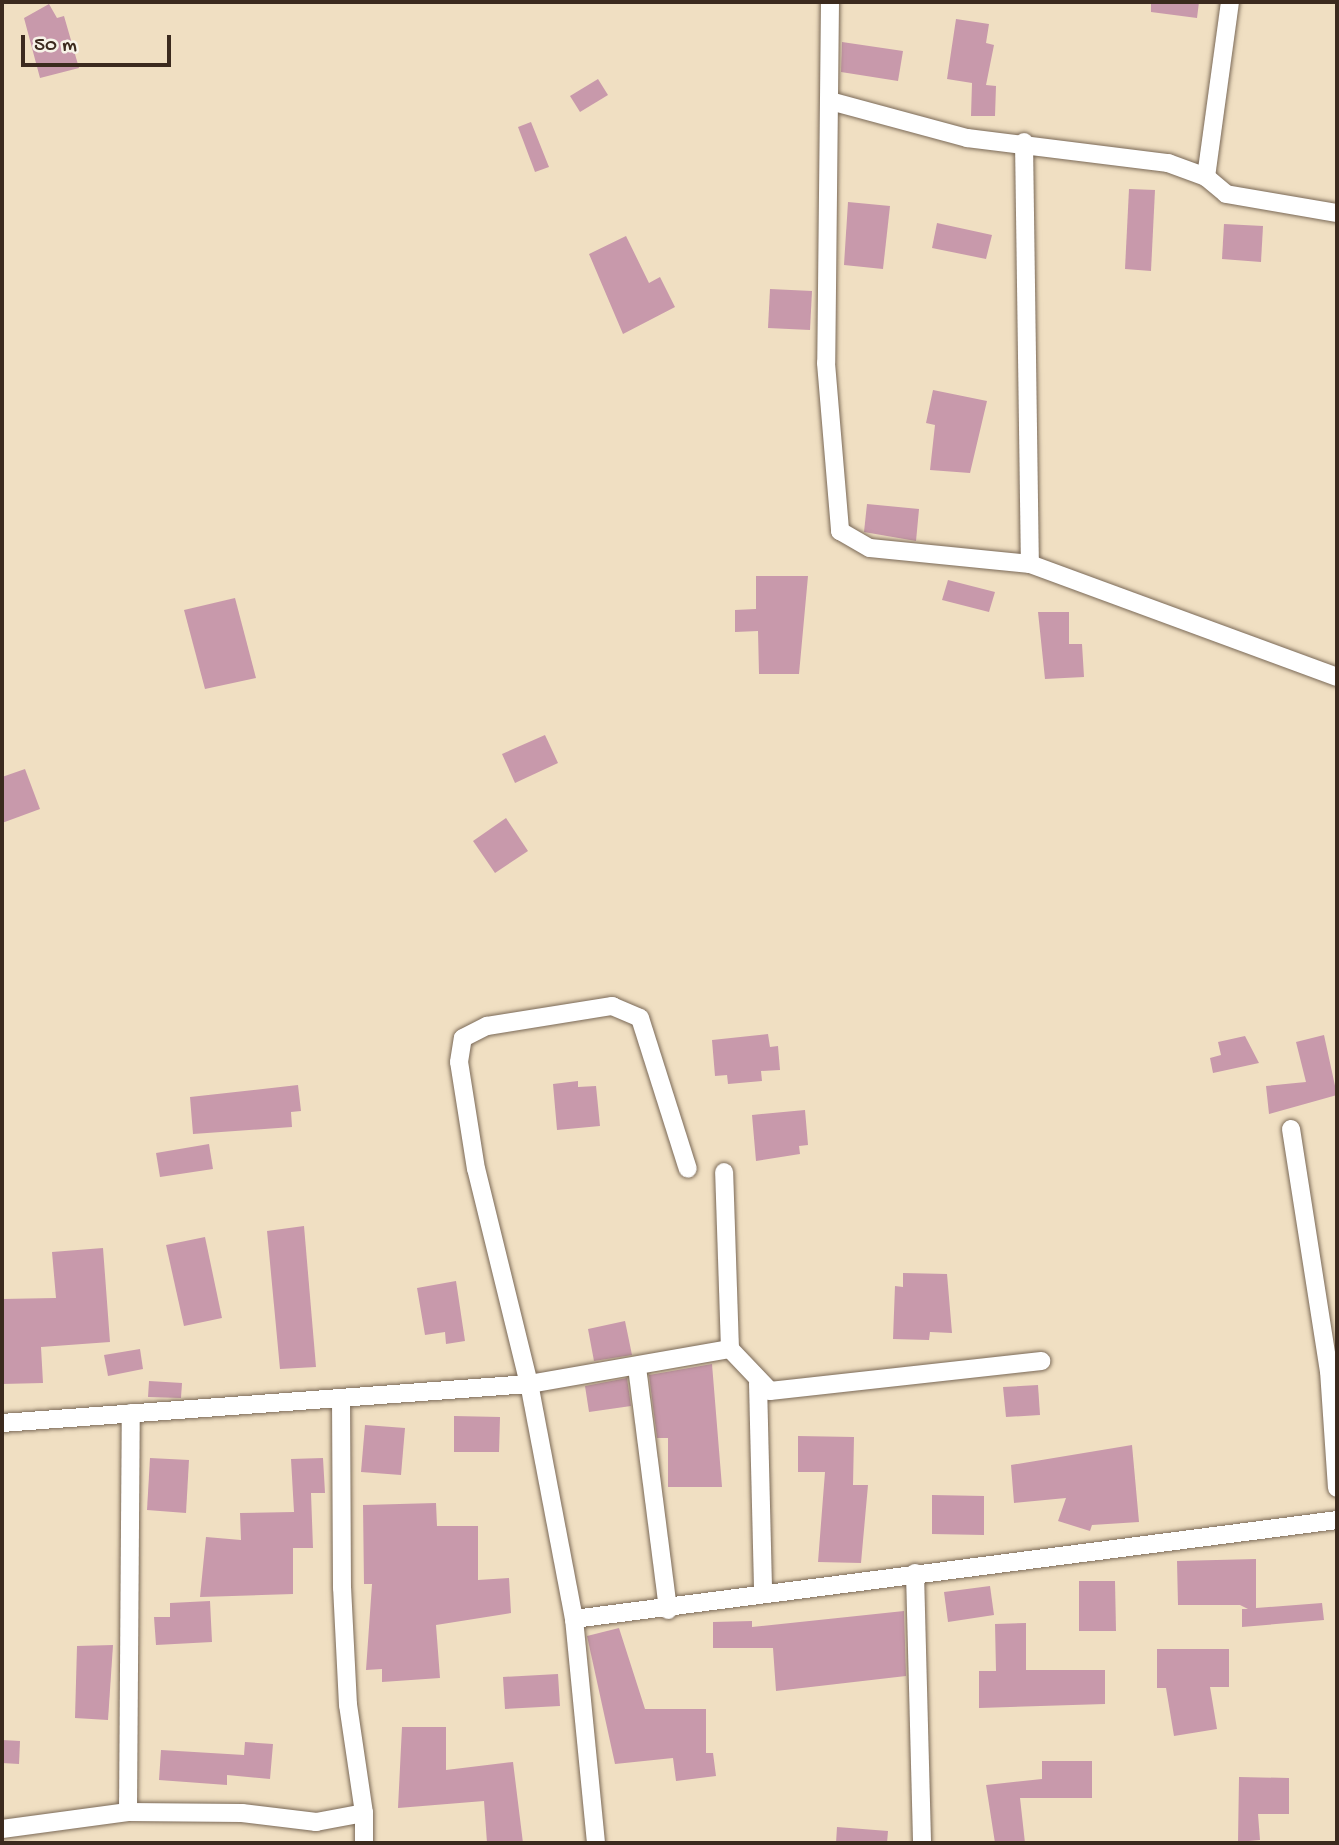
<!DOCTYPE html>
<style>
body{margin:0}
#map{position:relative;width:1339px;height:1845px;overflow:hidden;background:#f0dfc2;font-family:"Gochi Hand",sans-serif}
div>[style]{position:absolute}
.building>*{inset:0;background:#c899ab}
.roads{filter:drop-shadow(0 0 2px #7a6957) drop-shadow(0 0 2px #7a6957)}
.minor>*{height:18px;margin:-9px;padding:0 9px;transform-origin:9px;border-radius:9px;background:#fff}
span{translate:-50% -50%;white-space:nowrap;text-align:center;line-height:1.15;-webkit-text-stroke:5px #f7f3e8;paint-order:stroke}
.frame{position:absolute;inset:0;border:4px solid #3b2a1e;pointer-events:none}
.scale{position:absolute;left:21px;top:35px;width:150px;height:32px;box-sizing:border-box;border:4px solid #3b2a1e;border-top:0;padding-left:9px;font-size:21px;line-height:24px;white-space:nowrap;color:#3b2a1e;-webkit-text-stroke:5px #f7f3e8;paint-order:stroke}
</style>
<div id="map">
<div class="building">
<i style="clip-path:polygon(1151px 2px,1199px 2px,1197px 18px,1151px 12px)"></i>
<i style="clip-path:polygon(49px 4px,57px 18px,64px 16px,79px 68px,40px 78px,24px 18px)"></i>
<i style="clip-path:polygon(956px 19px,989px 24px,986px 43px,994px 45px,986px 85px,996px 86px,995px 116px,971px 116px,972px 83px,947px 79px)"></i>
<i style="clip-path:polygon(842px 42px,903px 51px,898px 81px,841px 72px)"></i>
<i style="clip-path:polygon(598px 79px,608px 95px,580px 112px,570px 96px)"></i>
<i style="clip-path:polygon(531px 122px,549px 167px,535px 172px,518px 127px)"></i>
<i style="clip-path:polygon(1129px 189px,1155px 190px,1151px 271px,1125px 269px)"></i>
<i style="clip-path:polygon(848px 202px,890px 206px,883px 269px,844px 265px)"></i>
<i style="clip-path:polygon(937px 223px,992px 235px,986px 259px,932px 248px)"></i>
<i style="clip-path:polygon(1224px 224px,1263px 226px,1261px 262px,1222px 259px)"></i>
<i style="clip-path:polygon(626px 236px,649px 283px,660px 277px,675px 307px,623px 334px,589px 254px)"></i>
<i style="clip-path:polygon(770px 289px,812px 291px,810px 330px,768px 328px)"></i>
<i style="clip-path:polygon(933px 390px,987px 401px,970px 473px,930px 470px,935px 425px,926px 423px)"></i>
<i style="clip-path:polygon(867px 504px,919px 509px,916px 541px,864px 532px)"></i>
<i style="clip-path:polygon(756px 576px,808px 576px,799px 674px,759px 674px,758px 631px,735px 632px,735px 610px,756px 609px)"></i>
<i style="clip-path:polygon(948px 580px,995px 592px,989px 612px,942px 600px)"></i>
<i style="clip-path:polygon(235px 598px,256px 678px,205px 689px,184px 610px)"></i>
<i style="clip-path:polygon(1038px 612px,1069px 612px,1069px 644px,1082px 644px,1084px 677px,1045px 679px)"></i>
<i style="clip-path:polygon(545px 735px,558px 763px,515px 783px,502px 754px)"></i>
<i style="clip-path:polygon(25px 769px,40px 809px,2px 823px,2px 777px)"></i>
<i style="clip-path:polygon(506px 818px,528px 851px,495px 873px,473px 841px)"></i>
<i style="clip-path:polygon(768px 1034px,770px 1047px,778px 1046px,780px 1070px,761px 1071px,762px 1081px,728px 1084px,727px 1075px,715px 1076px,712px 1040px)"></i>
<i style="clip-path:polygon(1324px 1035px,1337px 1095px,1269px 1114px,1266px 1086px,1306px 1082px,1296px 1042px)"></i>
<i style="clip-path:polygon(1245px 1036px,1259px 1063px,1213px 1073px,1210px 1058px,1221px 1055px,1218px 1042px)"></i>
<i style="clip-path:polygon(578px 1081px,578px 1087px,596px 1086px,600px 1126px,557px 1130px,553px 1084px)"></i>
<i style="clip-path:polygon(298px 1085px,301px 1111px,291px 1112px,292px 1127px,193px 1134px,190px 1097px)"></i>
<i style="clip-path:polygon(805px 1110px,808px 1145px,799px 1146px,800px 1154px,756px 1161px,752px 1115px)"></i>
<i style="clip-path:polygon(209px 1144px,213px 1169px,160px 1177px,156px 1153px)"></i>
<i style="clip-path:polygon(304px 1226px,316px 1367px,280px 1369px,267px 1231px)"></i>
<i style="clip-path:polygon(205px 1237px,222px 1318px,184px 1326px,166px 1245px)"></i>
<i style="clip-path:polygon(103px 1248px,110px 1342px,41px 1347px,43px 1383px,2px 1384px,2px 1299px,56px 1298px,52px 1252px)"></i>
<i style="clip-path:polygon(903px 1273px,947px 1274px,952px 1333px,930px 1332px,929px 1340px,893px 1339px,895px 1286px,903px 1287px)"></i>
<i style="clip-path:polygon(456px 1281px,465px 1341px,446px 1344px,445px 1332px,425px 1335px,417px 1288px)"></i>
<i style="clip-path:polygon(625px 1321px,632px 1355px,594px 1361px,588px 1329px)"></i>
<i style="clip-path:polygon(140px 1349px,143px 1369px,108px 1376px,104px 1355px)"></i>
<i style="clip-path:polygon(712px 1364px,722px 1487px,668px 1487px,668px 1438px,657px 1438px,649px 1375px)"></i>
<i style="clip-path:polygon(627px 1378px,631px 1406px,589px 1412px,585px 1386px)"></i>
<i style="clip-path:polygon(149px 1381px,182px 1383px,181px 1398px,148px 1397px)"></i>
<i style="clip-path:polygon(1038px 1385px,1040px 1415px,1006px 1417px,1003px 1387px)"></i>
<i style="clip-path:polygon(454px 1416px,500px 1417px,499px 1452px,454px 1452px)"></i>
<i style="clip-path:polygon(365px 1425px,405px 1428px,401px 1475px,361px 1472px)"></i>
<i style="clip-path:polygon(798px 1436px,854px 1437px,853px 1485px,868px 1485px,861px 1563px,818px 1562px,825px 1472px,798px 1472px)"></i>
<i style="clip-path:polygon(1132px 1445px,1139px 1522px,1092px 1525px,1090px 1531px,1058px 1521px,1066px 1498px,1014px 1503px,1011px 1465px)"></i>
<i style="clip-path:polygon(150px 1458px,189px 1460px,186px 1513px,147px 1510px)"></i>
<i style="clip-path:polygon(323px 1458px,325px 1493px,311px 1493px,313px 1548px,293px 1548px,293px 1594px,200px 1597px,206px 1537px,241px 1540px,240px 1513px,294px 1512px,291px 1459px)"></i>
<i style="clip-path:polygon(932px 1495px,984px 1496px,984px 1535px,932px 1534px)"></i>
<i style="clip-path:polygon(436px 1503px,437px 1526px,478px 1526px,478px 1580px,509px 1578px,511px 1613px,436px 1625px,440px 1678px,382px 1682px,382px 1669px,366px 1670px,372px 1584px,364px 1584px,363px 1505px)"></i>
<i style="clip-path:polygon(1256px 1559px,1256px 1608px,1322px 1603px,1324px 1620px,1242px 1627px,1242px 1609px,1248px 1609px,1240px 1605px,1178px 1605px,1177px 1561px)"></i>
<i style="clip-path:polygon(1079px 1581px,1115px 1581px,1116px 1631px,1079px 1631px)"></i>
<i style="clip-path:polygon(990px 1586px,994px 1615px,948px 1622px,944px 1592px)"></i>
<i style="clip-path:polygon(210px 1601px,212px 1642px,156px 1645px,154px 1617px,170px 1617px,170px 1603px)"></i>
<i style="clip-path:polygon(904px 1611px,906px 1676px,776px 1691px,773px 1648px,713px 1648px,713px 1622px,752px 1621px,752px 1627px)"></i>
<i style="clip-path:polygon(1026px 1623px,1026px 1670px,1105px 1670px,1105px 1704px,979px 1708px,979px 1671px,996px 1671px,995px 1624px)"></i>
<i style="clip-path:polygon(619px 1628px,645px 1709px,706px 1709px,706px 1753px,713px 1753px,716px 1776px,676px 1781px,673px 1758px,615px 1764px,587px 1636px)"></i>
<i style="clip-path:polygon(113px 1645px,108px 1720px,75px 1718px,77px 1646px)"></i>
<i style="clip-path:polygon(1157px 1649px,1229px 1649px,1229px 1687px,1210px 1687px,1217px 1729px,1174px 1736px,1166px 1688px,1157px 1688px)"></i>
<i style="clip-path:polygon(558px 1674px,560px 1706px,505px 1709px,503px 1677px)"></i>
<i style="clip-path:polygon(402px 1727px,446px 1727px,446px 1770px,513px 1762px,523px 1843px,487px 1843px,484px 1801px,398px 1808px)"></i>
<i style="clip-path:polygon(2px 1740px,20px 1741px,19px 1764px,2px 1763px)"></i>
<i style="clip-path:polygon(245px 1742px,273px 1744px,270px 1779px,227px 1775px,227px 1785px,159px 1780px,161px 1750px,244px 1755px)"></i>
<i style="clip-path:polygon(1042px 1761px,1092px 1761px,1092px 1798px,1020px 1798px,1025px 1843px,995px 1843px,986px 1785px,1042px 1779px)"></i>
<i style="clip-path:polygon(1239px 1777px,1289px 1778px,1289px 1814px,1258px 1814px,1260px 1840px,1238px 1842px)"></i>
<i style="clip-path:polygon(837px 1827px,888px 1831px,887px 1843px,836px 1843px)"></i>
</div>
<div class="roads">
<div class="minor">
<i style="left:830px;top:2px;width:361px;rotate:90.6deg"></i>
<i style="left:826px;top:363px;width:169px;rotate:85.2deg"></i>
<i style="left:840px;top:531px;width:34px;rotate:30deg"></i>
<i style="left:870px;top:548px;width:161px;rotate:5.7deg"></i>
<i style="left:1030px;top:564px;width:327px;rotate:20.2deg"></i>
<i style="left:830px;top:101px;width:142px;rotate:15.1deg"></i>
<i style="left:967px;top:138px;width:203px;rotate:7.1deg"></i>
<i style="left:1168px;top:163px;width:40px;rotate:20.2deg"></i>
<i style="left:1206px;top:177px;width:26px;rotate:40deg"></i>
<i style="left:1226px;top:194px;width:113px;rotate:9.7deg"></i>
<i style="left:1024px;top:142px;width:422px;rotate:89.2deg"></i>
<i style="left:1206px;top:177px;width:177px;rotate:-82.2deg"></i>
<i style="left:1291px;top:1129px;width:245px;rotate:81.1deg"></i>
<i style="left:1329px;top:1371px;width:117px;rotate:86.1deg"></i>
<i style="left:730px;top:1349px;width:58px;rotate:46.4deg"></i>
<i style="left:770px;top:1391px;width:273px;rotate:-6.3deg"></i>
<i style="left:637px;top:1367px;width:245px;rotate:82.7deg"></i>
<i style="left:758px;top:1383px;width:211px;rotate:88.6deg"></i>
<i style="left:2px;top:1423px;width:528px;rotate:-4.23deg"></i>
<i style="left:529px;top:1384px;width:204px;rotate:-9.9deg"></i>
<i style="left:730px;top:1349px;width:177px;rotate:-91.9deg"></i>
<i style="left:915px;top:1573px;width:270px;rotate:88.5deg"></i>
<i style="left:574px;top:1619px;width:769px;rotate:-7.39deg"></i>
<i style="left:128px;top:1812px;width:399px;rotate:-89.6deg"></i>
<i style="left:364px;top:1813px;width:30px;rotate:90deg"></i>
<i style="left:2px;top:1829px;width:127px;rotate:-7.7deg"></i>
<i style="left:128px;top:1812px;width:114px;rotate:0.5deg"></i>
<i style="left:242px;top:1813px;width:75px;rotate:6.9deg"></i>
<i style="left:316px;top:1822px;width:49px;rotate:-10.6deg"></i>
<i style="left:364px;top:1813px;width:109px;rotate:-98.4deg"></i>
<i style="left:348px;top:1705px;width:117px;rotate:-92.9deg"></i>
<i style="left:342px;top:1588px;width:187px;rotate:-90.3deg"></i>
<i style="left:596px;top:1843px;width:225px;rotate:-95.6deg"></i>
<i style="left:574px;top:1619px;width:239px;rotate:-100.8deg"></i>
<i style="left:529px;top:1384px;width:221px;rotate:-103.8deg"></i>
<i style="left:476px;top:1169px;width:108px;rotate:-99deg"></i>
<i style="left:459px;top:1062px;width:24px;rotate:-81deg"></i>
<i style="left:463px;top:1038px;width:27px;rotate:-27deg"></i>
<i style="left:487px;top:1026px;width:127px;rotate:-9.1deg"></i>
<i style="left:612px;top:1006px;width:30px;rotate:23deg"></i>
<i style="left:640px;top:1018px;width:158px;rotate:72.4deg"></i>
</div>
</div>
<div class="frame"></div>
<div class="scale">50 m</div>
</div>
